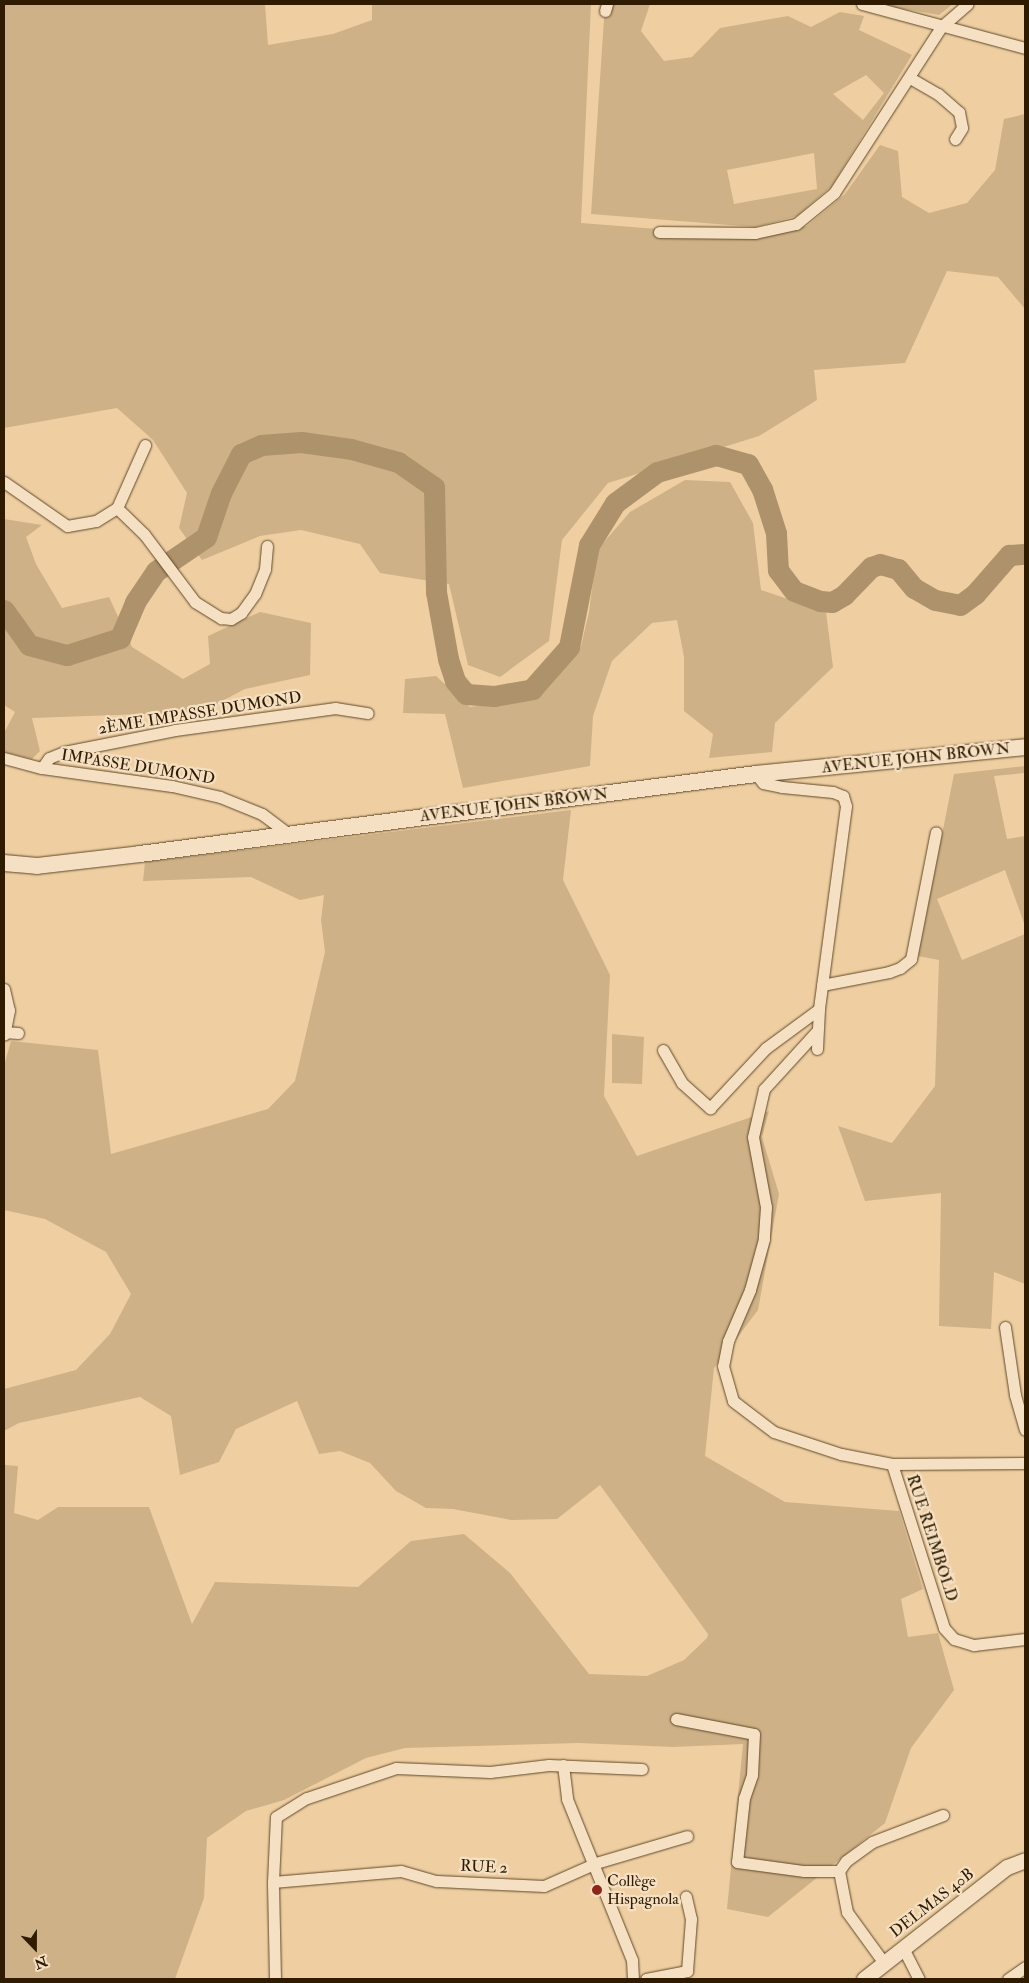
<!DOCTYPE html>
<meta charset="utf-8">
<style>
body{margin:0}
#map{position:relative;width:1029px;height:1983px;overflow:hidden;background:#efcfa2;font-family:"IM FELL Double Pica",serif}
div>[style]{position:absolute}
.green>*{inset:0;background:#ceb186}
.river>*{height:21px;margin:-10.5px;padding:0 10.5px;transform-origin:10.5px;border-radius:10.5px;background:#ae926b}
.roads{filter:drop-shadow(0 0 1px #5f4928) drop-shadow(0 0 1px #5f4928)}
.minor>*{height:11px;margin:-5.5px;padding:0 5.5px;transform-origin:5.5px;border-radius:5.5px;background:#f5e0c3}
.tertiary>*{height:15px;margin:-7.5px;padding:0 7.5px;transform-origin:7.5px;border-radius:7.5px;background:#f5e0c3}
.secondary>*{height:16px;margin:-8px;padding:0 8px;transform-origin:8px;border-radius:8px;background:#f5e0c3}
.dots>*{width:14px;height:14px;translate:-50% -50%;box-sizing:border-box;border:2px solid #f5e0c3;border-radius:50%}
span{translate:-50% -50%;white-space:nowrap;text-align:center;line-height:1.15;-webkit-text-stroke:4.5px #f5e0c3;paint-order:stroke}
.street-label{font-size:16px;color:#2f1c00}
.poi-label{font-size:16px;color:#2f1c00}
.left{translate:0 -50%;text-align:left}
.frame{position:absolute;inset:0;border:5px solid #2f1c00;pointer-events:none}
.north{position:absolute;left:10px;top:1923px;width:50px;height:50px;-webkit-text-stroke:4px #f5e0c3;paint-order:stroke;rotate:158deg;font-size:14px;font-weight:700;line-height:20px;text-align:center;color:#2f1c00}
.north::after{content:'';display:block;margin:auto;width:18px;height:22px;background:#2f1c00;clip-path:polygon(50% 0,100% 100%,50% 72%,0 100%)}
</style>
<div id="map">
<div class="green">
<i style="clip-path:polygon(4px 4px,265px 4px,268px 45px,333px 34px,372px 20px,372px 4px,591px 4px,581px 223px,759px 237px,807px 226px,845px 194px,880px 145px,898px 151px,902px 197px,929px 213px,967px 203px,995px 170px,1004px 119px,1025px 114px,1025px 309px,998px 277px,947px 271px,905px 363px,814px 370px,817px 400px,759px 436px,608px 483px,562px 540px,549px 641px,500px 677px,468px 665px,449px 584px,380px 573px,360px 544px,301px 530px,260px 536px,202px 560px,179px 528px,187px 493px,153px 440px,117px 408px,4px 428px)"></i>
<i style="clip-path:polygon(evenodd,605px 4px,650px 4px,641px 31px,664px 61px,692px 57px,720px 28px,788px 16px,811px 27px,840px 12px,864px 16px,859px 30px,912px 55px,832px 186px,797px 216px,755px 227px,591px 214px,605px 4px,866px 75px,884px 93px,863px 120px,833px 94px,866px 75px,605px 4px,814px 153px,817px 189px,734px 204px,727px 170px,814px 153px)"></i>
<i style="clip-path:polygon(875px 4px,953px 4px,939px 15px)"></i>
<i style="clip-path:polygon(685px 480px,730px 482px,753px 523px,761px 590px,826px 612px,833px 667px,775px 723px,772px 752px,709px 758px,713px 734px,684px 711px,684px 657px,677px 620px,652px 623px,612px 661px,593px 716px,590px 766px,463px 788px,445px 714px,403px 713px,405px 679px,436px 676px,470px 707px,539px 697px,581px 646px,589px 612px,597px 550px,630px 512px)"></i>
<i style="clip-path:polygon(4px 519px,42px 525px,26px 537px,36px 564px,62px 608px,109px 597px,132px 647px,183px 679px,210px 664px,208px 636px,260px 612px,311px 623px,310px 675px,245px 689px,201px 712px,32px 718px,40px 751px,32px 759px,4px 752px,4px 733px,15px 712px,4px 705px)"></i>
<i style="clip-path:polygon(1025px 766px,1025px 773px,994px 776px,1007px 839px,1025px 836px,1025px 926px,1005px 870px,937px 899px,962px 960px,1025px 934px,1025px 1284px,994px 1272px,991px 1329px,939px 1326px,941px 1193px,865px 1201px,838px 1126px,892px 1143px,935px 1086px,939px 960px,918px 956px,954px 774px)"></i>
<i style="clip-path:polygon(571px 810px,563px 880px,610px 975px,604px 1096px,637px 1156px,769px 1111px,762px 1137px,779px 1194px,758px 1310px,714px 1368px,705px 1456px,785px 1502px,899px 1511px,923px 1589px,901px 1599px,908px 1637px,938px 1633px,954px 1690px,911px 1748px,885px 1823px,768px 1917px,727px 1909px,743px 1744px,673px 1747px,579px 1743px,405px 1748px,366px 1758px,284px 1800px,246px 1811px,207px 1838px,204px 1898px,175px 1979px,4px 1979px,4px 1465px,18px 1466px,14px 1513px,38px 1520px,58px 1507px,149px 1507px,192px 1624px,215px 1582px,358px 1587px,411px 1541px,464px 1534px,510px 1573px,589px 1674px,647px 1676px,684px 1660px,707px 1638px,708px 1634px,600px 1485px,557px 1519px,511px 1520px,453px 1509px,426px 1508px,396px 1491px,370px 1463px,340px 1451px,319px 1454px,297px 1401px,236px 1429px,219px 1462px,180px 1475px,171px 1416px,140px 1397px,19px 1423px,4px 1431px,4px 1389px,76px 1370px,110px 1334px,131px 1294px,106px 1252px,45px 1219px,4px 1210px,4px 1066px,11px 1041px,98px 1050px,111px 1154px,268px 1109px,295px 1081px,325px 952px,321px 920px,324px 895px,300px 900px,251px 877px,143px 881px,145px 862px)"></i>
<i style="clip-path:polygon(612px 1034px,644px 1037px,642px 1084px,612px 1083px)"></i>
</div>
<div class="river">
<i style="left:4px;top:610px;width:43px;rotate:54.5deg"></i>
<i style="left:29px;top:645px;width:39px;rotate:15deg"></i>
<i style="left:67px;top:655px;width:56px;rotate:-17.8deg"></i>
<i style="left:120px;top:638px;width:39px;rotate:-67deg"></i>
<i style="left:135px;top:602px;width:37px;rotate:-56deg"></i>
<i style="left:156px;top:571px;width:60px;rotate:-34.2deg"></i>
<i style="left:206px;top:537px;width:46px;rotate:-71.2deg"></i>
<i style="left:221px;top:493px;width:44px;rotate:-62.9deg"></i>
<i style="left:241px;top:454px;width:22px;rotate:-24deg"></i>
<i style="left:261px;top:445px;width:40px;rotate:-4.3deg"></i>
<i style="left:301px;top:442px;width:50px;rotate:8deg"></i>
<i style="left:351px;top:449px;width:49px;rotate:15.5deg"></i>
<i style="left:398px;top:462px;width:44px;rotate:34.8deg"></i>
<i style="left:434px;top:487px;width:105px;rotate:88.9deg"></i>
<i style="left:436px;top:592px;width:68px;rotate:79.8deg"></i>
<i style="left:448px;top:659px;width:23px;rotate:72deg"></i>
<i style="left:455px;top:681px;width:17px;rotate:50deg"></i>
<i style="left:466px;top:694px;width:28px;rotate:4deg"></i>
<i style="left:494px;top:696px;width:39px;rotate:-10deg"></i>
<i style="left:532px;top:689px;width:56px;rotate:-48.6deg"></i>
<i style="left:569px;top:647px;width:104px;rotate:-78.9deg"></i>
<i style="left:589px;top:545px;width:49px;rotate:-58.2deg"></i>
<i style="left:615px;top:503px;width:52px;rotate:-36.4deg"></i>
<i style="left:657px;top:472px;width:61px;rotate:-16.1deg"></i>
<i style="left:716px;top:455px;width:33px;rotate:16deg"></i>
<i style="left:748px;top:464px;width:29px;rotate:61deg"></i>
<i style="left:762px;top:489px;width:46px;rotate:72.3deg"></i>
<i style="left:776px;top:533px;width:37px;rotate:87deg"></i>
<i style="left:778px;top:570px;width:26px;rotate:53deg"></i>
<i style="left:794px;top:591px;width:28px;rotate:21deg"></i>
<i style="left:820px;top:601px;width:12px;rotate:5deg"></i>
<i style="left:832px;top:602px;width:14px;rotate:-30deg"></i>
<i style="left:844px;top:595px;width:39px;rotate:-46deg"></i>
<i style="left:871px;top:567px;width:9px;rotate:-18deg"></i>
<i style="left:880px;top:564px;width:19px;rotate:16deg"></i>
<i style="left:898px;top:569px;width:25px;rotate:50deg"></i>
<i style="left:914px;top:588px;width:24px;rotate:30deg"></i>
<i style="left:935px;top:600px;width:25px;rotate:11deg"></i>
<i style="left:960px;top:605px;width:19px;rotate:-36deg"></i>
<i style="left:975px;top:594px;width:52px;rotate:-48.9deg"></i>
<i style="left:1009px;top:555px;width:16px;rotate:-4deg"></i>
</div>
<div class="roads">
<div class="minor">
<i style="left:862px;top:4px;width:169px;rotate:15.1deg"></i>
<i style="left:605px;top:11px;width:7px;rotate:-74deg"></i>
<i style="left:910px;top:78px;width:32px;rotate:30deg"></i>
<i style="left:938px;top:94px;width:28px;rotate:41deg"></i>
<i style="left:959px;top:112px;width:16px;rotate:79deg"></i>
<i style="left:962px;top:128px;width:13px;rotate:122deg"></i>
<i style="left:659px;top:232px;width:96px;rotate:0.6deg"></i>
<i style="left:755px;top:233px;width:42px;rotate:-12.4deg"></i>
<i style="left:796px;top:224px;width:49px;rotate:-39.2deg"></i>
<i style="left:834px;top:193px;width:197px;rotate:-57.2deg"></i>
<i style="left:941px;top:27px;width:35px;rotate:-41deg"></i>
<i style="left:4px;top:482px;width:77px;rotate:34.9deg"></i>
<i style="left:67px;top:526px;width:29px;rotate:-10deg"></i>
<i style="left:96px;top:521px;width:25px;rotate:-32deg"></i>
<i style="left:117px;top:508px;width:69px;rotate:-66deg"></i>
<i style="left:117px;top:508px;width:37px;rotate:44deg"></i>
<i style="left:144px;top:534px;width:85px;rotate:53.1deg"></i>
<i style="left:195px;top:602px;width:31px;rotate:32deg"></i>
<i style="left:221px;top:618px;width:10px;rotate:6deg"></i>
<i style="left:231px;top:619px;width:12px;rotate:-31deg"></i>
<i style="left:241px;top:613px;width:24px;rotate:-54deg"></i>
<i style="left:255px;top:594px;width:27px;rotate:-68deg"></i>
<i style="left:265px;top:569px;width:23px;rotate:-85deg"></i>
<i style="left:4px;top:758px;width:39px;rotate:15deg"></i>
<i style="left:42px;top:768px;width:131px;rotate:7.9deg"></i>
<i style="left:172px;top:786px;width:49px;rotate:12.9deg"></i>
<i style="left:220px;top:797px;width:45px;rotate:22deg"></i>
<i style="left:262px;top:814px;width:34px;rotate:37deg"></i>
<i style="left:42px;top:768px;width:12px;rotate:-55deg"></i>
<i style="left:49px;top:758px;width:16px;rotate:-22deg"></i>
<i style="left:64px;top:752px;width:113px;rotate:-11.2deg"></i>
<i style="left:175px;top:730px;width:162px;rotate:-7.8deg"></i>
<i style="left:335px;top:708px;width:33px;rotate:9deg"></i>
<i style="left:756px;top:774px;width:11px;rotate:52deg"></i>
<i style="left:763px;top:783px;width:19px;rotate:12deg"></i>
<i style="left:782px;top:787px;width:51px;rotate:5.6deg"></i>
<i style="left:833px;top:792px;width:11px;rotate:22deg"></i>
<i style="left:843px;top:796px;width:10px;rotate:73deg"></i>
<i style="left:846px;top:806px;width:205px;rotate:97.6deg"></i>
<i style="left:819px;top:1009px;width:40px;rotate:92.9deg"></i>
<i style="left:822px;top:985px;width:68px;rotate:-11deg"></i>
<i style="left:889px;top:972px;width:12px;rotate:-20deg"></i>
<i style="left:900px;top:968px;width:14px;rotate:-39deg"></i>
<i style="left:911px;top:959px;width:129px;rotate:-78.9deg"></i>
<i style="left:4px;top:989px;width:22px;rotate:77deg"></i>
<i style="left:9px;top:1010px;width:25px;rotate:101deg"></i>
<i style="left:817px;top:1031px;width:79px;rotate:132.4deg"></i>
<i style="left:764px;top:1089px;width:49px;rotate:102.9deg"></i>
<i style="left:753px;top:1137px;width:71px;rotate:79.5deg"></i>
<i style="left:766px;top:1207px;width:32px;rotate:94deg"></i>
<i style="left:764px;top:1239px;width:53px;rotate:105.4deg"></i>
<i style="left:750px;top:1290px;width:56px;rotate:113.3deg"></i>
<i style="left:728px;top:1341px;width:25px;rotate:101deg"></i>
<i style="left:723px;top:1366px;width:36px;rotate:74deg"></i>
<i style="left:733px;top:1401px;width:51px;rotate:37.1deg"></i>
<i style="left:774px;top:1432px;width:71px;rotate:18.2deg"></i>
<i style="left:841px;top:1454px;width:52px;rotate:11.1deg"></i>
<i style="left:892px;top:1464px;width:172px;rotate:72.4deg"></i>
<i style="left:944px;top:1628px;width:15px;rotate:48deg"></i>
<i style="left:954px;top:1639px;width:21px;rotate:17deg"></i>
<i style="left:974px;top:1645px;width:51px;rotate:-6.7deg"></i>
<i style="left:4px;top:1032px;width:14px;rotate:4deg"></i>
<i style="left:663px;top:1050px;width:38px;rotate:60deg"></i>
<i style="left:682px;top:1083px;width:38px;rotate:42deg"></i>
<i style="left:710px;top:1108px;width:82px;rotate:-47deg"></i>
<i style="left:766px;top:1048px;width:66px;rotate:-36.3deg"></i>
<i style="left:1005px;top:1327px;width:69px;rotate:81.6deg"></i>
<i style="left:1015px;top:1395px;width:36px;rotate:74deg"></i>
<i style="left:892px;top:1464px;width:133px;rotate:-0.4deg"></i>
<i style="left:676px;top:1719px;width:79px;rotate:10.9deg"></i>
<i style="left:754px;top:1734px;width:41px;rotate:92.8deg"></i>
<i style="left:752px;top:1775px;width:24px;rotate:109deg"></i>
<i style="left:744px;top:1798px;width:64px;rotate:96.2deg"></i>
<i style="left:737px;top:1862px;width:68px;rotate:7.7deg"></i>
<i style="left:804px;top:1871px;width:35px"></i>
<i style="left:563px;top:1765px;width:34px;rotate:83deg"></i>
<i style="left:567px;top:1799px;width:174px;rotate:68deg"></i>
<i style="left:632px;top:1960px;width:19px;rotate:87deg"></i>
<i style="left:273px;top:1882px;width:128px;rotate:-4.9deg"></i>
<i style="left:401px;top:1871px;width:37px;rotate:16deg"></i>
<i style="left:437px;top:1881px;width:107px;rotate:2.7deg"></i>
<i style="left:544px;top:1886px;width:57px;rotate:-23.9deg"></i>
<i style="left:596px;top:1863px;width:95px;rotate:-16.5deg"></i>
<i style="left:903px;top:1948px;width:35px;rotate:63deg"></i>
<i style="left:884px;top:1963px;width:63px;rotate:-126deg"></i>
<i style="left:847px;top:1912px;width:42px;rotate:-101deg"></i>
<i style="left:839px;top:1871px;width:12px;rotate:-55deg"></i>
<i style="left:846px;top:1861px;width:32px;rotate:-36deg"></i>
<i style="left:872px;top:1842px;width:76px;rotate:-20.8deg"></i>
<i style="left:275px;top:1979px;width:97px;rotate:-91.2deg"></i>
<i style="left:273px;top:1882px;width:65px;rotate:-87.4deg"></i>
<i style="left:276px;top:1817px;width:36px;rotate:-32deg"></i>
<i style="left:307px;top:1798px;width:94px;rotate:-18.6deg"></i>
<i style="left:396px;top:1768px;width:94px;rotate:2.4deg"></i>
<i style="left:490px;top:1772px;width:59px;rotate:-6.8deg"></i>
<i style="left:549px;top:1765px;width:93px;rotate:2.5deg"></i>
<i style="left:646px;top:1979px;width:42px;rotate:-11deg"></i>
<i style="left:687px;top:1971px;width:52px;rotate:-85.6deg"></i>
<i style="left:691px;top:1919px;width:23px;rotate:-103deg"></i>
<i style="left:1008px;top:1979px;width:21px;rotate:-35deg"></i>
</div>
<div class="tertiary">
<i style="left:864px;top:1979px;width:182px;rotate:-38.1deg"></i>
<i style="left:1007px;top:1867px;width:19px;rotate:-21deg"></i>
</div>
<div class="secondary">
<i style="left:4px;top:863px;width:33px;rotate:5deg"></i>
<i style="left:37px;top:866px;width:104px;rotate:-6.6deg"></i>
<i style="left:140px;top:854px;width:621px;rotate:-7.4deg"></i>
<i style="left:756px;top:774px;width:270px;rotate:-5.7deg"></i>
</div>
</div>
<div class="dots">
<i style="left:597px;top:1890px;background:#8f2418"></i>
</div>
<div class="street-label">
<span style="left:200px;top:713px;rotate:-9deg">2ÈME IMPASSE DUMOND</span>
<span style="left:916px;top:758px;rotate:-6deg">AVENUE JOHN BROWN</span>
<span style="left:138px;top:767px;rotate:9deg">IMPASSE DUMOND</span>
<span style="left:514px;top:805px;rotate:-7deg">AVENUE JOHN BROWN</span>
<span style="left:932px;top:1538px;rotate:72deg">RUE REIMBOLD</span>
<span style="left:484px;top:1867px;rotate:3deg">RUE 2</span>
<span style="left:932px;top:1903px;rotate:-38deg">DELMAS 40B</span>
</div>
<div class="poi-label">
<span class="left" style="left:607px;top:1890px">Collège<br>Hispagnola</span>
</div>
<div class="frame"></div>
<div class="north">N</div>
</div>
